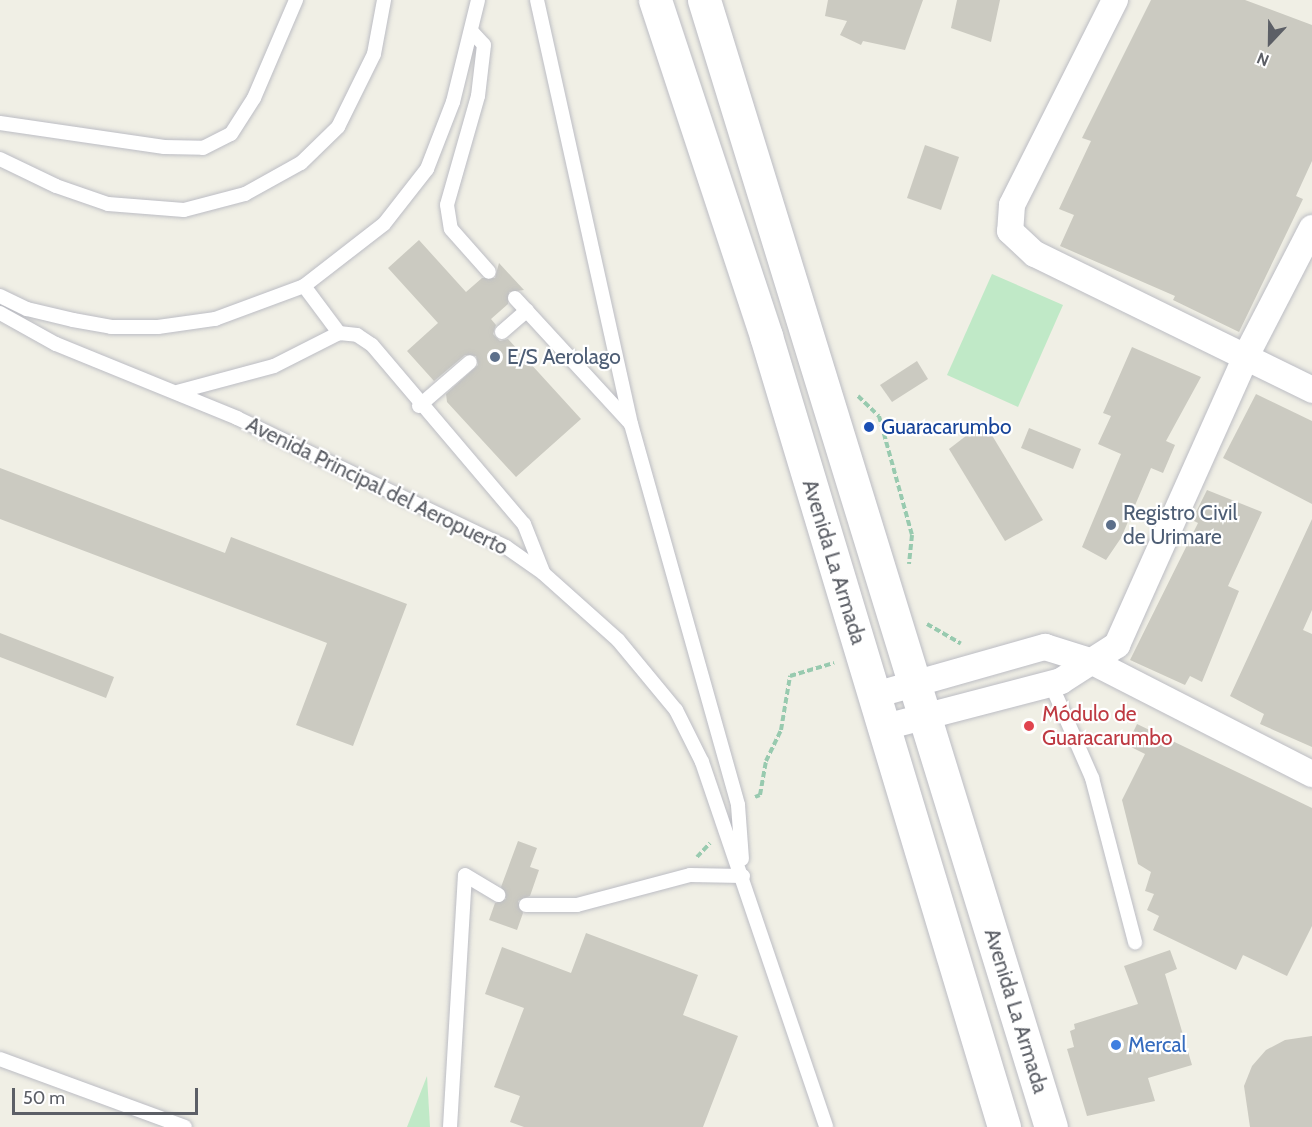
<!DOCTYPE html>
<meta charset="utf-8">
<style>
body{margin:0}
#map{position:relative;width:1312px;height:1127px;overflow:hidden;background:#f0efe5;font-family:Cabin,sans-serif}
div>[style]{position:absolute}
.green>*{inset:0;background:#c0e9c7}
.building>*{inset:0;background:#cbcac1}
.path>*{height:4px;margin-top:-2px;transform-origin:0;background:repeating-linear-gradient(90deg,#98caaf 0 6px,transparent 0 9px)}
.roads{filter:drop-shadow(0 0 2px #bcbdc4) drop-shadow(0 0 2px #bcbdc4)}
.lane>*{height:14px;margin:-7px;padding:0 7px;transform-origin:7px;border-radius:7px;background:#fff}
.street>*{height:26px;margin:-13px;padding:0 13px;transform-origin:13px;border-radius:13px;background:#fff}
.secondary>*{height:33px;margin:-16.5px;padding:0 16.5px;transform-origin:16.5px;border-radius:16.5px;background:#fff}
.dots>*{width:16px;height:16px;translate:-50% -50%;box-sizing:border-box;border:3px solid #fff;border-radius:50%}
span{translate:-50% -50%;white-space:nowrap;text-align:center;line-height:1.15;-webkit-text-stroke:4.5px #fff;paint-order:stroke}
.service-label{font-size:21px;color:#4e5e75}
.left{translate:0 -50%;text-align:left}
.transit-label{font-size:21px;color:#164399}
.street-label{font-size:21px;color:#5c5f66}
.health-label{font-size:21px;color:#be3a42}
.shop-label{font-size:21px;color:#366cbe}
.north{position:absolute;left:1240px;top:12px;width:60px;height:60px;-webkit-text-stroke:4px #fff;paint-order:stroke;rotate:202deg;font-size:16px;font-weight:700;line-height:24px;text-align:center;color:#5c5f66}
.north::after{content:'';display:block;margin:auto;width:21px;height:27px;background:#5c5f66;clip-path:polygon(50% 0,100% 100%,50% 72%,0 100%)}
.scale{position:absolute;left:12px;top:1088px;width:186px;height:27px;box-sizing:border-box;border:3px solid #5c5f66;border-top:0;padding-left:8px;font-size:18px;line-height:21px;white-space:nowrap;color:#5c5f66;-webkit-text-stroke:4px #fff;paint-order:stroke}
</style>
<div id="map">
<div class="green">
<i style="clip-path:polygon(992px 274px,1063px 305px,1018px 407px,947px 375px)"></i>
<i style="clip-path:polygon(427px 1076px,430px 1127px,407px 1127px)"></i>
</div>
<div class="building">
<i style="clip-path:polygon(828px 0,923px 0,905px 50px,863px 41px,861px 45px,840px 35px,847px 21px,825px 16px)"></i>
<i style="clip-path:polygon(957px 0,1000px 0,991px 42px,951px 28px)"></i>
<i style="clip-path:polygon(1151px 0,1245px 0,1312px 25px,1312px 161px,1296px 196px,1303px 199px,1239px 332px,1173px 300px,1175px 296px,1060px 246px,1074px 215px,1059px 209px,1091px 141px,1082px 138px)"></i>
<i style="clip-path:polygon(925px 145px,959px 157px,941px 210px,907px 198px)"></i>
<i style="clip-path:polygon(419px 240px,466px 292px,482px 278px,495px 278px,499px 263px,524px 290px,509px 292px,508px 304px,491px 319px,496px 325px,493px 334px,500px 341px,508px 339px,581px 419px,516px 477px,447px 402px,446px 394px,478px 365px,476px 356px,465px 355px,434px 381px,407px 351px,438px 323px,388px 268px)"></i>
<i style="clip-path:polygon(1132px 347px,1201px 377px,1166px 441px,1175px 445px,1163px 473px,1151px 468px,1121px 538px,1106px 560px,1082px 547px,1121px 454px,1098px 444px,1111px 416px,1103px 413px)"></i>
<i style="clip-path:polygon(917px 361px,928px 379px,892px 402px,880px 385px)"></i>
<i style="clip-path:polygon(1256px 394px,1312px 421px,1312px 504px,1223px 458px)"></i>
<i style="clip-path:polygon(984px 422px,1043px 520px,1005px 541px,949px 449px)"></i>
<i style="clip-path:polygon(1029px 428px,1081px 449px,1073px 469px,1021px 448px)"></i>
<i style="clip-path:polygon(0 468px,225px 553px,231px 537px,407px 604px,353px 746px,296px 725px,327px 643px,0 519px)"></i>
<i style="clip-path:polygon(1207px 490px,1262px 512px,1228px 586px,1239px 591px,1202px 682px,1190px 676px,1185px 685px,1130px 660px,1198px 523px,1192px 520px)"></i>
<i style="clip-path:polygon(1312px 519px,1312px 610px,1303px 630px,1312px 634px,1312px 747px,1260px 724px,1264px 714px,1230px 696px)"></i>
<i style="clip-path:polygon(0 633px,114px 677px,106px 698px,0 657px)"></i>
<i style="clip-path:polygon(1137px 724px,1312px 808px,1312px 926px,1287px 976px,1243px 955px,1236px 970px,1153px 930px,1159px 916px,1147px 910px,1154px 894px,1145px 891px,1151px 872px,1138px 864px,1122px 800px,1145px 754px,1127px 745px)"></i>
<i style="clip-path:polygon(518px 841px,537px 848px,530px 867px,539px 870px,530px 896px,518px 901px,523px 913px,517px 930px,489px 920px,495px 903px,506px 899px,501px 887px)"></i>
<i style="clip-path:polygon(586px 933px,698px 975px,683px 1015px,738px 1036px,703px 1127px,524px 1127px,510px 1122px,520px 1096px,494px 1087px,524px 1008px,485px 994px,502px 947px,571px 973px)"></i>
<i style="clip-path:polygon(1170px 950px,1177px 969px,1165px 974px,1192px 1065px,1148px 1078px,1155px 1101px,1087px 1116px,1067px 1049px,1074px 1047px,1070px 1031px,1075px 1029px,1074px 1024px,1138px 1004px,1124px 966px)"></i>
<i style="clip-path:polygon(1312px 1036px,1312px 1127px,1250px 1127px,1244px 1086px,1252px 1066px,1266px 1050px,1285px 1040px)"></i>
</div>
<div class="path">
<i style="left:858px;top:396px;width:29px;rotate:44deg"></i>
<i style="left:879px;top:416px;width:123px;rotate:74.5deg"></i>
<i style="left:912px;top:535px;width:29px;rotate:96deg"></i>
<i style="left:927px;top:624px;width:39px;rotate:30deg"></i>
<i style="left:755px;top:797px;width:5px;rotate:-22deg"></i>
<i style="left:760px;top:795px;width:35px;rotate:-80deg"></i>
<i style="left:766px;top:761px;width:34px;rotate:-64deg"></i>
<i style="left:781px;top:730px;width:55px;rotate:-80.5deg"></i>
<i style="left:790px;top:676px;width:46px;rotate:-16.5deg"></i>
<i style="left:697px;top:857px;width:19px;rotate:-47deg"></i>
</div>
<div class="roads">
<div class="lane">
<i style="left:537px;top:0;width:434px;rotate:77.5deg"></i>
<i style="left:631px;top:424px;width:396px;rotate:74.3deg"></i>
<i style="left:738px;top:805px;width:54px;rotate:85.8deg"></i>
<i style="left:473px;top:33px;width:16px;rotate:47deg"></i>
<i style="left:484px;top:45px;width:51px;rotate:96.7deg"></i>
<i style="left:478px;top:96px;width:113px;rotate:105.9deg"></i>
<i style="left:447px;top:205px;width:24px;rotate:81deg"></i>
<i style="left:451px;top:229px;width:57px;rotate:48.5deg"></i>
<i style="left:0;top:123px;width:166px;rotate:8.3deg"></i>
<i style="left:164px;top:147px;width:39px;rotate:1deg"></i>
<i style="left:203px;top:148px;width:31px;rotate:-27deg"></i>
<i style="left:231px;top:134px;width:43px;rotate:-57.4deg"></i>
<i style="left:254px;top:98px;width:107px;rotate:-66.8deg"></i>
<i style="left:0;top:159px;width:62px;rotate:25.7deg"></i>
<i style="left:56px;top:186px;width:55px;rotate:19.1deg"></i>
<i style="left:108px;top:204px;width:76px;rotate:4.5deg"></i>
<i style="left:184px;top:210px;width:63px;rotate:-14.7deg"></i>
<i style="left:245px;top:194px;width:64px;rotate:-29deg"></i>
<i style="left:301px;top:163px;width:52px;rotate:-44.2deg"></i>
<i style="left:338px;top:127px;width:81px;rotate:-63.7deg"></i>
<i style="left:374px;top:54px;width:55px;rotate:-79.5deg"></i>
<i style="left:304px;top:286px;width:59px;rotate:53.3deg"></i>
<i style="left:0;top:296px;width:30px;rotate:26deg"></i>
<i style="left:27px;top:309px;width:47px;rotate:13.4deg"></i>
<i style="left:73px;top:320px;width:39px;rotate:10deg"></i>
<i style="left:111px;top:327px;width:47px"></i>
<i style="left:158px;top:327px;width:58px;rotate:-8deg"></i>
<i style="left:215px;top:319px;width:95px;rotate:-20.3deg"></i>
<i style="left:304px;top:286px;width:101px;rotate:-37.8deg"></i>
<i style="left:384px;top:224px;width:70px;rotate:-52deg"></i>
<i style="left:427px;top:169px;width:72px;rotate:-68.8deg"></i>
<i style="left:453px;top:102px;width:105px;rotate:-76.2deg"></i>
<i style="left:515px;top:298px;width:170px;rotate:47.4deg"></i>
<i style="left:0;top:313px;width:64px;rotate:29deg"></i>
<i style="left:56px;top:344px;width:196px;rotate:22.2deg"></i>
<i style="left:237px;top:418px;width:298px;rotate:25.6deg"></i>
<i style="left:506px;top:547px;width:45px;rotate:35.1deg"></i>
<i style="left:543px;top:573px;width:101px;rotate:41.8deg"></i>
<i style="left:618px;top:640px;width:91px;rotate:50.4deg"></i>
<i style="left:676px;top:710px;width:58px;rotate:63.4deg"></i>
<i style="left:702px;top:762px;width:385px;rotate:71.2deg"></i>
<i style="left:502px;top:332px;width:33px;rotate:-41deg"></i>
<i style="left:177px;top:392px;width:100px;rotate:-15deg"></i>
<i style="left:274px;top:366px;width:73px;rotate:-26.9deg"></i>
<i style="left:339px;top:333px;width:18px;rotate:6deg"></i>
<i style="left:357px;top:335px;width:18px;rotate:34deg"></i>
<i style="left:372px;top:345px;width:235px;rotate:49.7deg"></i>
<i style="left:524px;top:524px;width:52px;rotate:68.4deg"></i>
<i style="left:419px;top:406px;width:67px;rotate:-40.8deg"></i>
<i style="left:1051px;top:684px;width:103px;rotate:66.4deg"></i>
<i style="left:1092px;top:778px;width:170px;rotate:75.3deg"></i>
<i style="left:526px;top:905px;width:51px"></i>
<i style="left:577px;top:905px;width:117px;rotate:-14.9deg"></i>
<i style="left:690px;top:875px;width:53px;rotate:1.1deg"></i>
<i style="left:0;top:1059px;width:197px;rotate:20.2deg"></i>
<i style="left:450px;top:1127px;width:252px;rotate:-86.6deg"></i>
<i style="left:465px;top:875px;width:39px;rotate:31deg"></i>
</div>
<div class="street">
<i style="left:1115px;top:0;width:229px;rotate:116.7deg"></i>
<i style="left:1012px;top:205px;width:26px;rotate:94deg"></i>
<i style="left:1010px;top:231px;width:34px;rotate:43deg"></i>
<i style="left:1035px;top:254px;width:309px;rotate:26.1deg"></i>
<i style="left:875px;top:695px;width:177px;rotate:-15.8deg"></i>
<i style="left:1045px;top:647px;width:50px;rotate:17.4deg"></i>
<i style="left:1093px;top:662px;width:246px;rotate:27.1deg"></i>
<i style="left:885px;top:727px;width:182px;rotate:-14.6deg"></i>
<i style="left:1061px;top:681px;width:67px;rotate:-32.7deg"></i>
<i style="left:1117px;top:645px;width:316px;rotate:-65.9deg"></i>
<i style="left:1246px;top:356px;width:144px;rotate:-62.7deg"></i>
</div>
<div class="secondary">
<i style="left:655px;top:0;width:354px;rotate:71.7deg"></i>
<i style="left:766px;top:336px;width:826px;rotate:73.25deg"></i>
<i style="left:704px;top:0;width:1179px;rotate:72.89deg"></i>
</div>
</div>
<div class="dots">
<i style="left:495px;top:357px;background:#5c6f8a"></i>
<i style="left:869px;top:427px;background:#1a4fb4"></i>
<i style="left:1111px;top:525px;background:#5c6f8a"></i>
<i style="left:1029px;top:726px;background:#e0444e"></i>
<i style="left:1116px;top:1045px;background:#3f7fe0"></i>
</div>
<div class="service-label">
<span class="left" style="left:507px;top:357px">E/S Aerolago</span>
<span class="left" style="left:1123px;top:525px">Registro Civil<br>de Urimare</span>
</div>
<div class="transit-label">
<span class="left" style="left:881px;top:427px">Guaracarumbo</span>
</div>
<div class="street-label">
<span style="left:377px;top:486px;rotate:26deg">Avenida Principal del Aeropuerto</span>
<span style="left:834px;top:562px;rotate:73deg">Avenida La Armada</span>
<span style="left:1016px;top:1011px;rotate:73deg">Avenida La Armada</span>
</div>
<div class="health-label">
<span class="left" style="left:1042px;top:726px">Módulo de<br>Guaracarumbo</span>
</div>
<div class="shop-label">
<span class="left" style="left:1128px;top:1045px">Mercal</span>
</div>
<div class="north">N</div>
<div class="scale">50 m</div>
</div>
